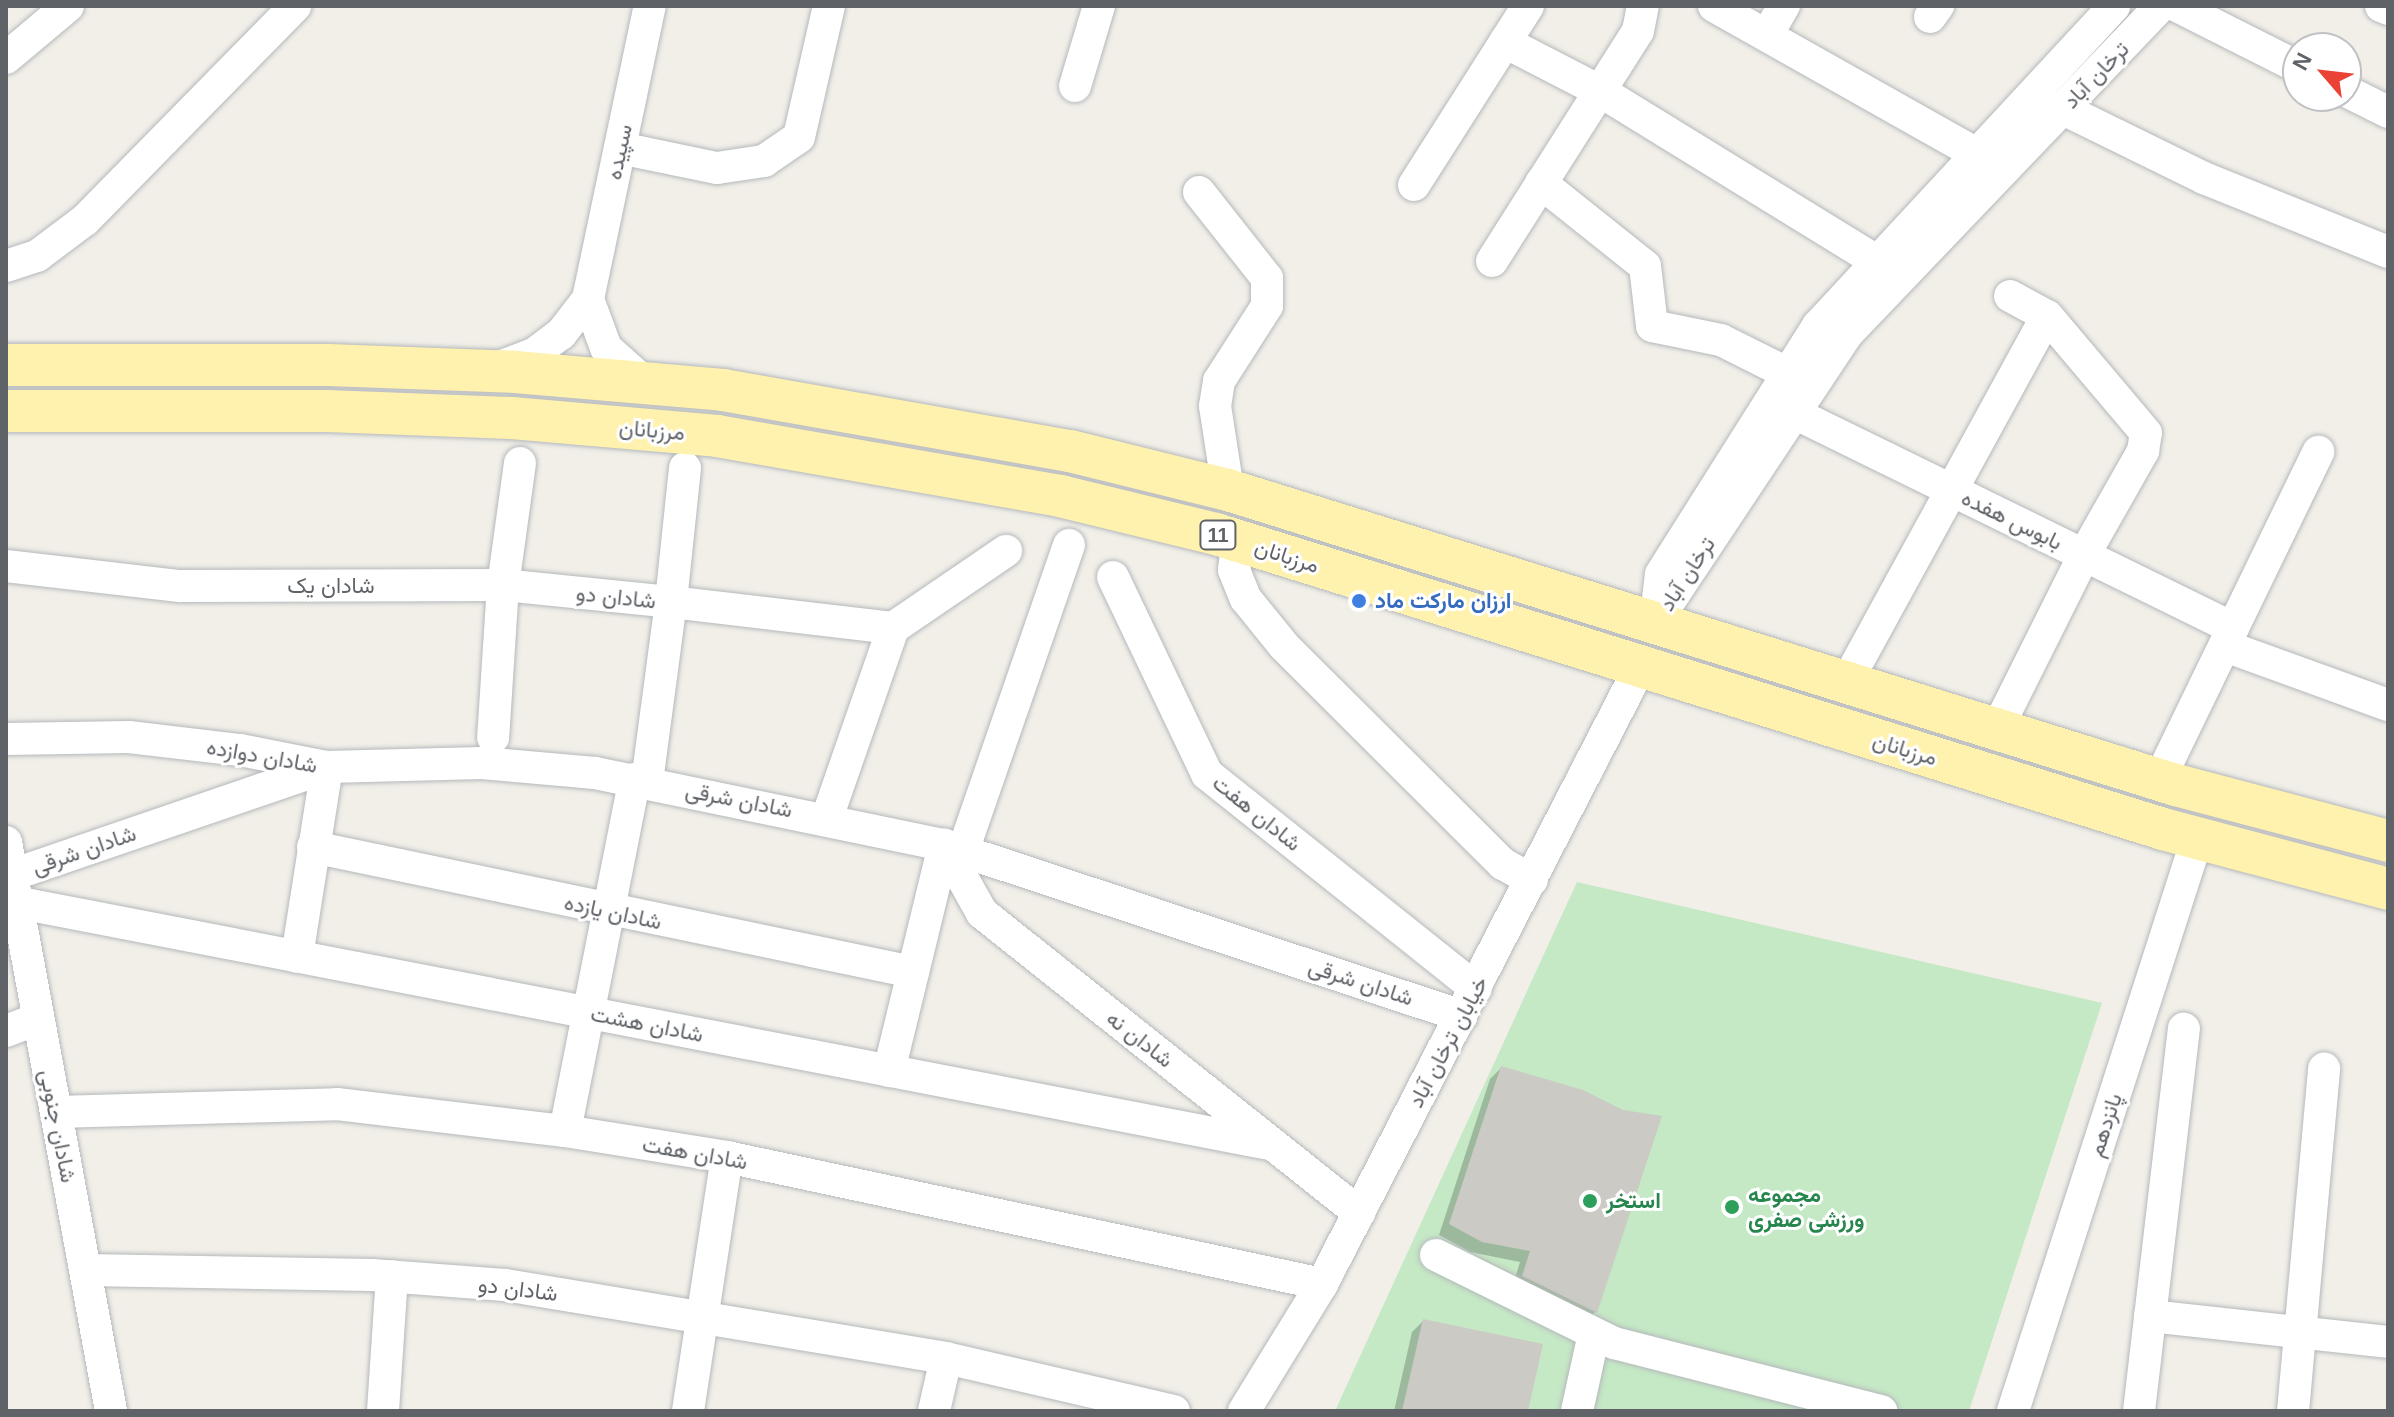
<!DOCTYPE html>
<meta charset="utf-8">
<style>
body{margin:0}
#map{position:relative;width:2394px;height:1417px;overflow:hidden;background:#f1efe8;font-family:Helvetica,Vazirmatn,sans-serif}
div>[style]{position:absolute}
.green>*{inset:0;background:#c5e8c5}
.shadow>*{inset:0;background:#0003}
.building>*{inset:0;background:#cccac5}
.roads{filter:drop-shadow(0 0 2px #b5b8bc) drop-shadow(0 0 2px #b5b8bc)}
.minor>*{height:32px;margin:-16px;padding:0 16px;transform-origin:16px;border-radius:16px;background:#fff}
.major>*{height:42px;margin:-21px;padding:0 21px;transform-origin:21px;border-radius:21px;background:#fff2af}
.dots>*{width:22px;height:22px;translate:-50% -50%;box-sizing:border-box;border:4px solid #fff;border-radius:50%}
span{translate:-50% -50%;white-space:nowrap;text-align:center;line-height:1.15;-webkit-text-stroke:6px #fff;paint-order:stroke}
.shield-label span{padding:2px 6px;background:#fff;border:2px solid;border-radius:6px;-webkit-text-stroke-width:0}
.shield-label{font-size:20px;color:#5f6368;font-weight:700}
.street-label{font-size:22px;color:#5f6368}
.shop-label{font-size:22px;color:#366cbe;font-weight:700}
.left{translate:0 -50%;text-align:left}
.leisure-label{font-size:22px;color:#27864d;font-weight:700}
.frame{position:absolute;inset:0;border:8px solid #5f6368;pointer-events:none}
.north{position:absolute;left:2282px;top:32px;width:80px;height:80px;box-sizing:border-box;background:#fff;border:2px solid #bfc1c3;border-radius:50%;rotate:298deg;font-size:22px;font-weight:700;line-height:32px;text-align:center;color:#5f6368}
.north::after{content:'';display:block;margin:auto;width:28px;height:36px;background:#ea4335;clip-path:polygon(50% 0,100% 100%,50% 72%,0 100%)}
</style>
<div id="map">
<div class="green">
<i style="clip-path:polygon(1577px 882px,2102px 1003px,1969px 1411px,1335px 1411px)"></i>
</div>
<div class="shadow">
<i style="clip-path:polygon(1501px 1068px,1596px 1311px,1584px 1323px,1512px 1288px,1520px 1262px,1470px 1252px,1439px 1235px,1490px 1079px)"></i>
<i style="clip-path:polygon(1423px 1321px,1526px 1411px,1394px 1411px,1412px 1332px)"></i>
</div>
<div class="building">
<i style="clip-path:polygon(1501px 1066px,1583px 1090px,1623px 1110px,1662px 1116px,1597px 1313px,1522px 1276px,1530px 1251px,1482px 1242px,1449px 1224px)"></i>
<i style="clip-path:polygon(1423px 1319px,1543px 1344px,1528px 1411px,1402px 1411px)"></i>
</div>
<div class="roads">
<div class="minor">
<i style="left:1714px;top:6px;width:305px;rotate:29.4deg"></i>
<i style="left:2177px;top:6px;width:136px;rotate:26.8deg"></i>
<i style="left:2381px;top:6px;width:8px;rotate:23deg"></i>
<i style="left:1930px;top:17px;width:14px;rotate:-54deg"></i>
<i style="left:1767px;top:35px;width:34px;rotate:-60deg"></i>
<i style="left:1505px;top:42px;width:107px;rotate:27.3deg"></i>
<i style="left:1600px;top:91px;width:323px;rotate:31.6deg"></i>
<i style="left:6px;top:58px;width:81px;rotate:-40deg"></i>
<i style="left:1075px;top:86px;width:84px;rotate:-73.3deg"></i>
<i style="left:2346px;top:91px;width:47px;rotate:26.6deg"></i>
<i style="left:2063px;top:109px;width:157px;rotate:26.1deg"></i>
<i style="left:2204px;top:178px;width:198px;rotate:21.9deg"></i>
<i style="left:620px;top:148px;width:99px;rotate:11.7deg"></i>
<i style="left:717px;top:168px;width:48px;rotate:-8.5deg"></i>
<i style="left:764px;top:161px;width:42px;rotate:-34.4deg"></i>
<i style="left:799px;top:137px;width:134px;rotate:-77.1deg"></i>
<i style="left:1541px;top:183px;width:133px;rotate:38.6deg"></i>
<i style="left:1645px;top:266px;width:60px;rotate:83.3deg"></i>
<i style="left:1652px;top:326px;width:70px;rotate:11.5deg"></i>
<i style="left:1721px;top:340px;width:74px;rotate:26.6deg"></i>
<i style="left:1414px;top:185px;width:212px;rotate:-57.5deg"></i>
<i style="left:1199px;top:192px;width:110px;rotate:51.7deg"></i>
<i style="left:1267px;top:278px;width:28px;rotate:90deg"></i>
<i style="left:1267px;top:306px;width:89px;rotate:122.6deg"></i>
<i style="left:1219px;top:381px;width:25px;rotate:99deg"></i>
<i style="left:1215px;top:406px;width:85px;rotate:81.2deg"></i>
<i style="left:1492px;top:261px;width:272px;rotate:-57.6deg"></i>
<i style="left:1638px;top:31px;width:25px;rotate:-79deg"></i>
<i style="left:6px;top:266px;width:33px;rotate:-18deg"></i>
<i style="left:37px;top:256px;width:60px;rotate:-36.9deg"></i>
<i style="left:85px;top:220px;width:300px;rotate:-45.5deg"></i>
<i style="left:588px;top:299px;width:52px;rotate:69.8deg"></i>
<i style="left:606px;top:348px;width:52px;rotate:41.9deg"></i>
<i style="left:497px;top:368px;width:40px;rotate:-21deg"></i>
<i style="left:534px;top:354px;width:34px;rotate:-37deg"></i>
<i style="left:561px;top:334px;width:44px;rotate:-52.4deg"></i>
<i style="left:588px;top:299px;width:299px;rotate:-78.1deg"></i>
<i style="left:1792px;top:412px;width:491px;rotate:26.1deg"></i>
<i style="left:520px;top:463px;width:123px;rotate:97.9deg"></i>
<i style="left:503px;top:585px;width:169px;rotate:5.8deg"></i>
<i style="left:671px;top:602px;width:182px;rotate:97.6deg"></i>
<i style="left:685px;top:468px;width:135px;rotate:96deg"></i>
<i style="left:671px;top:602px;width:224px;rotate:6.7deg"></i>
<i style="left:1238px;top:541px;width:29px;rotate:98deg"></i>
<i style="left:1234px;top:570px;width:31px;rotate:68deg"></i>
<i style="left:1246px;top:599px;width:60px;rotate:51deg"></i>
<i style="left:1284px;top:646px;width:309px;rotate:44.9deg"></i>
<i style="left:1503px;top:864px;width:33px;rotate:29deg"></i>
<i style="left:6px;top:566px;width:175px;rotate:6.6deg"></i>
<i style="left:180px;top:586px;width:323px;rotate:-0.2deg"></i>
<i style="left:503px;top:585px;width:153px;rotate:93.7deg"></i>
<i style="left:1113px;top:577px;width:218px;rotate:64.5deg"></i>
<i style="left:1207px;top:774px;width:344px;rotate:38.6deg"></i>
<i style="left:1655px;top:623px;width:348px;rotate:-56.4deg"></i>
<i style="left:1848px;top:333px;width:453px;rotate:-46.3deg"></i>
<i style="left:1655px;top:623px;width:49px;rotate:-83deg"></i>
<i style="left:1661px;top:574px;width:294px;rotate:-57.7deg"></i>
<i style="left:1818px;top:326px;width:436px;rotate:-47.2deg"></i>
<i style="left:2225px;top:646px;width:173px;rotate:19.9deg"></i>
<i style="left:1846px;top:683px;width:418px;rotate:-61.3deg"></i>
<i style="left:1997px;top:729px;width:195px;rotate:-63.4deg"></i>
<i style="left:2084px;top:555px;width:120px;rotate:-60.4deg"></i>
<i style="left:2143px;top:451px;width:18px;rotate:-81deg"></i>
<i style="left:2146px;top:433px;width:153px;rotate:-130.2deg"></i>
<i style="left:2047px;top:316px;width:42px;rotate:-151.6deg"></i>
<i style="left:6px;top:739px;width:123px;rotate:-0.9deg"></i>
<i style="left:129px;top:737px;width:112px;rotate:6.7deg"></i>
<i style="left:240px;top:750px;width:89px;rotate:11.1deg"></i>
<i style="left:327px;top:767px;width:192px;rotate:99deg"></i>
<i style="left:2159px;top:780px;width:365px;rotate:-64.1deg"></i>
<i style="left:827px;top:818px;width:201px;rotate:-70.8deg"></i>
<i style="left:893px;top:628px;width:137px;rotate:-34.3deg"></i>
<i style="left:6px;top:842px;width:579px;rotate:79.54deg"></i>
<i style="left:944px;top:845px;width:78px;rotate:60.8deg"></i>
<i style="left:982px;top:913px;width:482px;rotate:38.5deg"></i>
<i style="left:313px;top:847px;width:613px;rotate:11.77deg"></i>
<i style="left:963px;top:851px;width:324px;rotate:-70.9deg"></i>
<i style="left:6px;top:877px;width:339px;rotate:-18.9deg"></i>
<i style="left:327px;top:767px;width:155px;rotate:-1.5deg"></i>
<i style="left:482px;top:763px;width:113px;rotate:5.1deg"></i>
<i style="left:595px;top:773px;width:356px;rotate:11.7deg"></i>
<i style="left:944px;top:845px;width:545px;rotate:18.27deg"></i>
<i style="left:20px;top:903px;width:1277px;rotate:10.92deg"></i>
<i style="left:6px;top:1031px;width:31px;rotate:-21deg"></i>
<i style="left:889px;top:1071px;width:233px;rotate:-76.3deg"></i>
<i style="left:57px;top:1112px;width:280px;rotate:-1.6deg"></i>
<i style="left:337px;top:1104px;width:230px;rotate:6.8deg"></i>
<i style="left:565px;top:1131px;width:164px;rotate:9.1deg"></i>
<i style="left:727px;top:1157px;width:608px;rotate:12.05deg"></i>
<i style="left:565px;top:1131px;width:359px;rotate:-78.8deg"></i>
<i style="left:1436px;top:1255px;width:199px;rotate:26.3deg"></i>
<i style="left:1614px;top:1343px;width:276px;rotate:14.3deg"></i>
<i style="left:86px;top:1270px;width:286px;rotate:1deg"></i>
<i style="left:372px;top:1275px;width:133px;rotate:4.3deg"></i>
<i style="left:505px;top:1285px;width:447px;rotate:9.4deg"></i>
<i style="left:946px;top:1358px;width:234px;rotate:13.1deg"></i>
<i style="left:2150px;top:1316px;width:239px;rotate:6.2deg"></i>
<i style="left:383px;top:1411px;width:135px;rotate:-86.2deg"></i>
<i style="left:688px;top:1411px;width:257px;rotate:-81.3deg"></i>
<i style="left:934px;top:1411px;width:54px;rotate:-77.2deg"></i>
<i style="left:1244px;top:1411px;width:149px;rotate:-58.4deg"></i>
<i style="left:1322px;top:1284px;width:694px;rotate:-62.73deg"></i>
<i style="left:1577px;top:1411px;width:79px;rotate:-77.6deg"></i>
<i style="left:2013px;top:1411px;width:601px;rotate:-72.17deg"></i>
<i style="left:2139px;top:1411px;width:385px;rotate:-83.3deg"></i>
<i style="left:2293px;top:1411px;width:344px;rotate:-84.8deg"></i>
</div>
<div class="major">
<i style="left:6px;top:365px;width:322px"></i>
<i style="left:328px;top:365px;width:187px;rotate:2.1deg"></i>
<i style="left:515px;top:372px;width:209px;rotate:4.9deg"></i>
<i style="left:723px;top:390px;width:352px;rotate:10deg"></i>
<i style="left:1070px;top:451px;width:163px;rotate:13.9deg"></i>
<i style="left:1228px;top:490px;width:993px;rotate:17.29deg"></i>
<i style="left:2176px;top:785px;width:219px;rotate:14.8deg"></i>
<i style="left:6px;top:411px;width:321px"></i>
<i style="left:327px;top:411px;width:185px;rotate:2.2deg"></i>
<i style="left:512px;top:418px;width:206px;rotate:5deg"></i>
<i style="left:717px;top:436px;width:348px;rotate:9.9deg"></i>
<i style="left:1060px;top:496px;width:161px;rotate:13.7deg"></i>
<i style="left:1216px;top:534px;width:992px;rotate:17.3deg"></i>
<i style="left:2163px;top:829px;width:233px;rotate:14.9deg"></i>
</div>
</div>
<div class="dots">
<i style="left:1359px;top:601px;background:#3f7fe0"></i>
<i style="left:1590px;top:1201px;background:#2e9e5b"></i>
<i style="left:1732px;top:1207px;background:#2e9e5b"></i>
</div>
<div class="shield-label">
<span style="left:1218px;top:535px">11</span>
</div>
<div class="street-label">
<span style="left:2096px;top:75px;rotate:-46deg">ترخان آباد</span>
<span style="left:619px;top:152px;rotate:-78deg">سپیده</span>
<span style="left:652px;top:430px;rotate:5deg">مرزبانان</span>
<span style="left:2012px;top:520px;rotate:26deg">بابوس هفده</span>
<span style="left:1287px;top:556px;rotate:18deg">مرزبانان</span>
<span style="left:1687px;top:574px;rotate:-57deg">ترخان آباد</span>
<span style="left:331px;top:586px">شادان یک</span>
<span style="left:616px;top:597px;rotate:6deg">شادان دو</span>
<span style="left:1905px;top:749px;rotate:17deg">مرزبانان</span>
<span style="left:262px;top:756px;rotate:10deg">شادان دوازده</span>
<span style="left:739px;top:800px;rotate:11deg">شادان شرقی</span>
<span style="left:1257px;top:813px;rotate:39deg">شادان هفت</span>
<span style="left:84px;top:850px;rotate:-19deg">شادان شرقی</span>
<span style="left:613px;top:912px;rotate:12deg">شادان یازده</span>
<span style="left:1361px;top:982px;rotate:18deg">شادان شرقی</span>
<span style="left:647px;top:1024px;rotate:11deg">شادان هشت</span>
<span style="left:1140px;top:1039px;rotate:38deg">شادان نه</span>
<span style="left:1448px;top:1042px;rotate:-62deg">خیابان ترخان آباد</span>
<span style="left:2105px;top:1125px;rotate:-72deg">پانزدهم</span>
<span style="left:58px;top:1126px;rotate:79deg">شادان جنوبی</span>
<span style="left:695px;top:1153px;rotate:10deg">شادان هفت</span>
<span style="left:518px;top:1289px;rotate:7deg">شادان دو</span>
</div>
<div class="shop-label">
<span class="left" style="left:1375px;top:601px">ارزان مارکت ماد</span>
</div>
<div class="leisure-label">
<span class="left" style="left:1748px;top:1207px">مجموعه<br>ورزشی صفری</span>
<span class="left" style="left:1606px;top:1201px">استخر</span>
</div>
<div class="frame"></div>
<div class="north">N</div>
</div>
